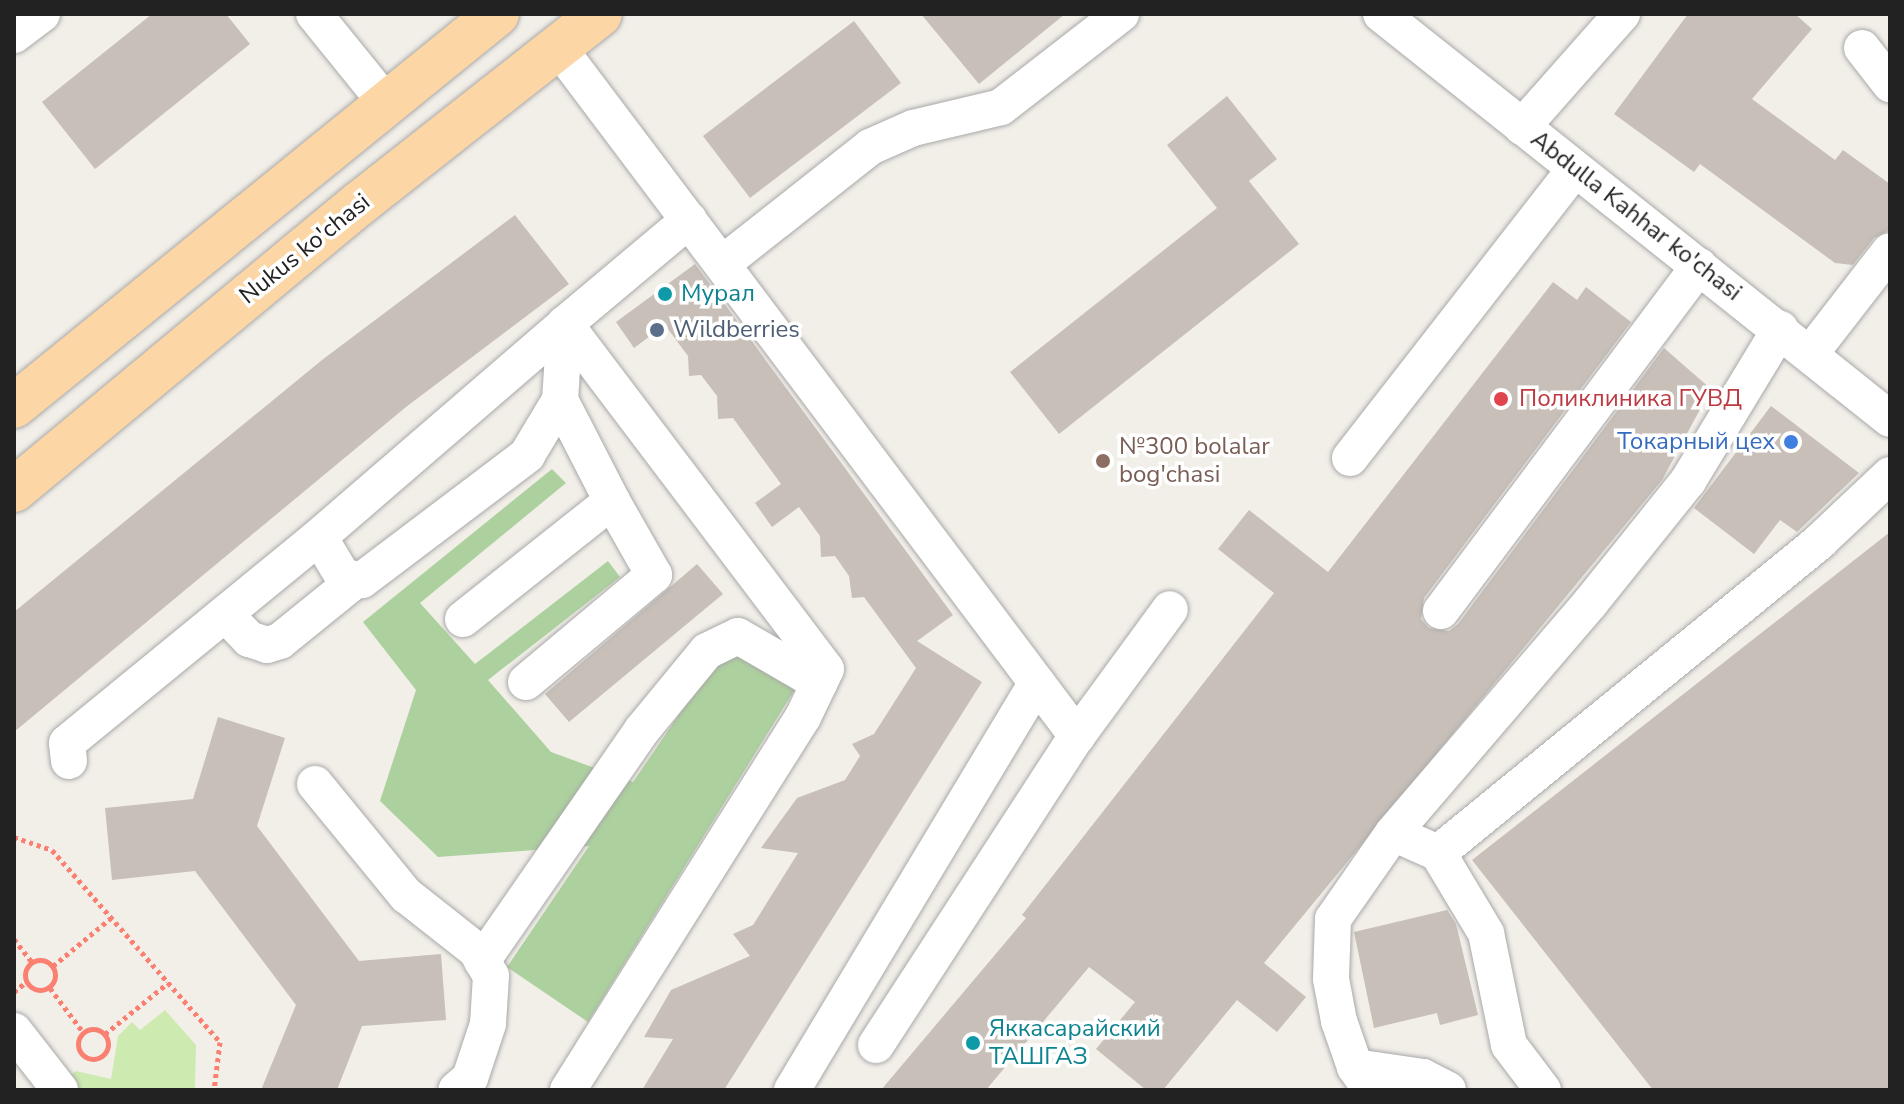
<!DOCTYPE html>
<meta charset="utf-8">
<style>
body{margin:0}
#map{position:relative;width:1904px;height:1104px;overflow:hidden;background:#f2efe9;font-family:"Nunito Sans",sans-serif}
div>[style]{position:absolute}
.grass>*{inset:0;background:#cdebb0}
.forest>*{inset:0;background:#add19e}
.building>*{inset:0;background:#c7bfb8}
.path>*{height:5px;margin-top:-2.5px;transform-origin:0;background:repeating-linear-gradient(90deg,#fa8072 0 4px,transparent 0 8px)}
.path>.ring{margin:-2.5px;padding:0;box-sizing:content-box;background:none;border:5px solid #fa8072;border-radius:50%}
.roads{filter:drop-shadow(0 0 2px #a9a9a9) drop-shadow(0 0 2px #a9a9a9)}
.minor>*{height:36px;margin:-18px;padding:0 18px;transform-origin:18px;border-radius:18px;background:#fff}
.major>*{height:44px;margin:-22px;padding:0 22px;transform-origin:22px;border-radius:22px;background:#fcd6a4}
.dots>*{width:22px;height:22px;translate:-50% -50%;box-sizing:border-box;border:4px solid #fff;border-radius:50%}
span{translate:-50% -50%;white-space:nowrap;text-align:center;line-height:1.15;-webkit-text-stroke:7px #fff;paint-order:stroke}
.street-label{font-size:24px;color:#222}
.culture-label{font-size:24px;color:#0d838f}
.left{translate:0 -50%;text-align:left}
.service-label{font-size:24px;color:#4e5e75}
.health-label{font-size:24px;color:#be3a42}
.shop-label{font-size:24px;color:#366cbe}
.right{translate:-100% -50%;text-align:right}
.education-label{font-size:24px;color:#785e54}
.frame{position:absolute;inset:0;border:16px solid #222;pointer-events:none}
</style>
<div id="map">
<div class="grass">
<i style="clip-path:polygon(165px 1010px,196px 1045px,195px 1090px,74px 1090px,66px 1079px,76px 1071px,111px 1079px,118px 1036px,132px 1022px,140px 1030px)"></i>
</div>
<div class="forest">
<i style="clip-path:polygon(552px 469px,566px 483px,420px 603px,475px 664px,608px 561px,620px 577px,488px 680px,551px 752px,633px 782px,732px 637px,802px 678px,588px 1022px,507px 967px,589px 846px,438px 857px,380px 801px,416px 690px,363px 622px)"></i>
</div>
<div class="building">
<i style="clip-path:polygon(152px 14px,226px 14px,250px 44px,95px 169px,42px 102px)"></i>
<i style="clip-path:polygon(921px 14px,1065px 14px,979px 84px)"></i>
<i style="clip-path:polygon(1688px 14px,1795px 14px,1812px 29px,1752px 99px,1835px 160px,1843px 150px,1890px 184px,1890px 230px,1874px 238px,1853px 265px,1835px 263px,1700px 164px,1694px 172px,1614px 114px)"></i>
<i style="clip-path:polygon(854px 21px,901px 83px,750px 198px,703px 136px)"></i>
<i style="clip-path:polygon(1227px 96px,1277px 159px,1249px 181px,1299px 244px,1059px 434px,1010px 372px,1217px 208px,1167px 145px)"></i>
<i style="clip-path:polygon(515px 215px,569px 284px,406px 407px,14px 732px,14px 612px,322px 360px)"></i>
<i style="clip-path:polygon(695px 264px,953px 615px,917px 641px,982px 682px,724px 1090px,642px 1090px,673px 1039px,644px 1037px,671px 990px,750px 956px,733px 934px,753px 925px,798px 853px,761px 848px,797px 798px,845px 780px,860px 756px,852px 744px,874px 734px,916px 668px,864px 597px,852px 598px,849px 576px,835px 556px,821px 557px,820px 536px,799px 507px,772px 527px,755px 503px,781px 484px,733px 418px,718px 419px,717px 396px,701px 375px,689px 376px,688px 356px,665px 325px,634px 348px,616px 322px)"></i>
<i style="clip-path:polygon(1553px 282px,1577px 300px,1586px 287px,1631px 322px,1424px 598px,1421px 619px,1429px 628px,1449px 631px,1458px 624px,1664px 348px,1711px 389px,1662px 480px,1264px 963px,1306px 997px,1277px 1032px,1237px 1000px,1163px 1090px,1146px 1090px,1096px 1049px,1135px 1002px,1089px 967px,986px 1090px,881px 1090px,1026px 918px,1022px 915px,1274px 593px,1218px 549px,1249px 510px,1328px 572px)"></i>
<i style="clip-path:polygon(1771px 406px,1859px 473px,1797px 532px,1780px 520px,1754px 554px,1694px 508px)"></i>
<i style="clip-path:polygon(1890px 532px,1890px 1090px,1653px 1090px,1472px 860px)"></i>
<i style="clip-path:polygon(697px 564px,723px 594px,569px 722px,545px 694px)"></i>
<i style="clip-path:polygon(218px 717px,285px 738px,257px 826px,359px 961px,441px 954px,446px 1020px,362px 1026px,337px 1090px,261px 1090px,296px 1005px,195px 871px,112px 880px,105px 808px,193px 799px)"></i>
<i style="clip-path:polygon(1447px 910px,1456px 924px,1478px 1015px,1440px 1025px,1437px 1013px,1374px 1028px,1354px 932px)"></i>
</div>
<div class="path">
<i style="left:14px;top:837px;width:40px;rotate:18.9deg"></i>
<i style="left:52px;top:850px;width:255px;rotate:48.8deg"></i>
<i style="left:220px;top:1042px;width:48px;rotate:97.1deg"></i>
<i style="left:14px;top:939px;width:29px;rotate:52deg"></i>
<i class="ring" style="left:25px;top:960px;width:25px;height:25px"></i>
<i style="left:53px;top:966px;width:75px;rotate:-39.6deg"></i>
<i style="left:50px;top:988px;width:55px;rotate:53.1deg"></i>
<i style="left:14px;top:992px;width:16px;rotate:-40deg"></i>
<i class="ring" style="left:78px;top:1029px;width:25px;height:25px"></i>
<i style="left:105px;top:1034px;width:81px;rotate:-39deg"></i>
</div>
<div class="roads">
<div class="minor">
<i style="left:314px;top:14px;width:116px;rotate:51deg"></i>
<i style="left:1381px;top:14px;width:650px;rotate:38.51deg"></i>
<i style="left:14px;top:35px;width:35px;rotate:-37deg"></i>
<i style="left:558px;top:47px;width:863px;rotate:53.01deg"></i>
<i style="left:1862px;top:48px;width:46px;rotate:52.1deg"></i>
<i style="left:1522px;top:127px;width:151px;rotate:-48.5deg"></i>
<i style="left:722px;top:264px;width:189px;rotate:-38.3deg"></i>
<i style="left:870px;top:147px;width:47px;rotate:-23.8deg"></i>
<i style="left:913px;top:128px;width:90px;rotate:-13.4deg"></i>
<i style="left:1001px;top:107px;width:152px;rotate:-37.8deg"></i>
<i style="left:1810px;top:354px;width:130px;rotate:-52.2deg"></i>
<i style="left:1350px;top:458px;width:366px;rotate:-52.1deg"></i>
<i style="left:314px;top:541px;width:332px;rotate:-40.8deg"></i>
<i style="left:1441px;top:611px;width:431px;rotate:-53.2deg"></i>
<i style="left:225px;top:614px;width:35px;rotate:46deg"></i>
<i style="left:249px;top:639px;width:19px;rotate:18deg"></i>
<i style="left:267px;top:645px;width:14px;rotate:-17deg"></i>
<i style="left:280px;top:641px;width:95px;rotate:-39deg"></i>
<i style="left:463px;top:619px;width:190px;rotate:-38.4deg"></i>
<i style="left:612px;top:501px;width:114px;rotate:-117.2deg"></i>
<i style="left:526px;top:682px;width:167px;rotate:-39.9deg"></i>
<i style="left:654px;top:575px;width:85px;rotate:-119.6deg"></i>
<i style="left:69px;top:761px;width:18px;rotate:-96deg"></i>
<i style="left:67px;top:743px;width:319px;rotate:-39.3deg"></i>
<i style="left:314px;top:541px;width:11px;rotate:22deg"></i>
<i style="left:324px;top:545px;width:37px;rotate:59deg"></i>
<i style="left:343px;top:577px;width:19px;rotate:9deg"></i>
<i style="left:362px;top:580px;width:207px;rotate:-37.1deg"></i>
<i style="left:527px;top:455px;width:64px;rotate:-59deg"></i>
<i style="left:560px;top:400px;width:76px;rotate:-86.2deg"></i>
<i style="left:315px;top:784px;width:144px;rotate:50.7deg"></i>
<i style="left:406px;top:895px;width:89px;rotate:38.2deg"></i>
<i style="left:476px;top:950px;width:30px;rotate:60deg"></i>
<i style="left:491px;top:976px;width:48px;rotate:93.6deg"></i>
<i style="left:488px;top:1024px;width:57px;rotate:108.4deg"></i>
<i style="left:470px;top:1078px;width:18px;rotate:139deg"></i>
<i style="left:1438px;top:853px;width:49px;rotate:-156deg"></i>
<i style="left:1393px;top:833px;width:304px;rotate:-49.4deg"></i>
<i style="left:1591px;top:602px;width:155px;rotate:-51.3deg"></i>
<i style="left:1688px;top:481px;width:178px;rotate:-58.8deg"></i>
<i style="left:482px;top:961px;width:281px;rotate:-55.3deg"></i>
<i style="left:642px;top:730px;width:102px;rotate:-50.6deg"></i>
<i style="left:707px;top:651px;width:34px;rotate:-26deg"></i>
<i style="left:738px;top:636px;width:94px;rotate:30.1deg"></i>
<i style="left:14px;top:1031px;width:75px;rotate:52.1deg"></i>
<i style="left:876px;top:1045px;width:369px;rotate:-57deg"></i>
<i style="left:1077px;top:736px;width:157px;rotate:-53.8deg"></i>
<i style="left:1355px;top:1067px;width:69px;rotate:8.4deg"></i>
<i style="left:1423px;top:1077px;width:28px;rotate:27deg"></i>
<i style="left:568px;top:1090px;width:441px;rotate:-57.8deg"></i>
<i style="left:803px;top:717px;width:53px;rotate:-64.4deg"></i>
<i style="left:826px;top:669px;width:433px;rotate:-127.1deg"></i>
<i style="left:565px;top:324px;width:162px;rotate:-40deg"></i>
<i style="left:792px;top:1090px;width:475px;rotate:-59deg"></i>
<i style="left:1371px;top:1090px;width:28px;rotate:-125deg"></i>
<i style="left:1355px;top:1067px;width:49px;rotate:-109.2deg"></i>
<i style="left:1339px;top:1021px;width:43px;rotate:-100.8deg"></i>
<i style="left:1331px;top:979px;width:60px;rotate:-88.1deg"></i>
<i style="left:1333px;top:919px;width:105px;rotate:-55.1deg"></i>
<i style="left:1543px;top:1090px;width:56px;rotate:-127.1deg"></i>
<i style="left:1509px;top:1045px;width:114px;rotate:-101.6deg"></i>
<i style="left:1486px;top:933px;width:93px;rotate:-121deg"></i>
<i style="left:1438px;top:853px;width:493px;rotate:-39.2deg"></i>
<i style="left:1820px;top:541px;width:96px;rotate:-43.3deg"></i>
</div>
<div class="major">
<i style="left:14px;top:406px;width:622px;rotate:-39.06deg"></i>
<i style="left:14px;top:490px;width:450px;rotate:-39.7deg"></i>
<i style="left:360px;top:203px;width:305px;rotate:-38.2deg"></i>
</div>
</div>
<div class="dots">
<i style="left:665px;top:294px;background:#0f9aa8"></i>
<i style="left:657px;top:330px;background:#5c6f8a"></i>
<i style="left:1501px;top:399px;background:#e0444e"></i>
<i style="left:1791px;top:442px;background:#3f7fe0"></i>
<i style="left:1103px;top:461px;background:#8d6e63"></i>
<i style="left:973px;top:1043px;background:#0f9aa8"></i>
</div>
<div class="street-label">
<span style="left:1636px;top:216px;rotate:38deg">Abdulla Kahhar ko'chasi</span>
<span style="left:305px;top:249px;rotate:-39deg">Nukus ko'chasi</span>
</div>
<div class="culture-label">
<span class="left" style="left:681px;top:294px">Мурал</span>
<span class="left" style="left:989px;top:1043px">Яккасарайский<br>ТАШГАЗ</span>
</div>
<div class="service-label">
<span class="left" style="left:673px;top:330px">Wildberries</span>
</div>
<div class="health-label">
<span class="left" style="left:1519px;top:399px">Поликлиника ГУВД</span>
</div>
<div class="shop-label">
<span class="right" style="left:1775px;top:442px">Токарный цех</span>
</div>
<div class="education-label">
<span class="left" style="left:1119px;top:461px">№300 bolalar<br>bog'chasi</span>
</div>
<div class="frame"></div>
</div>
